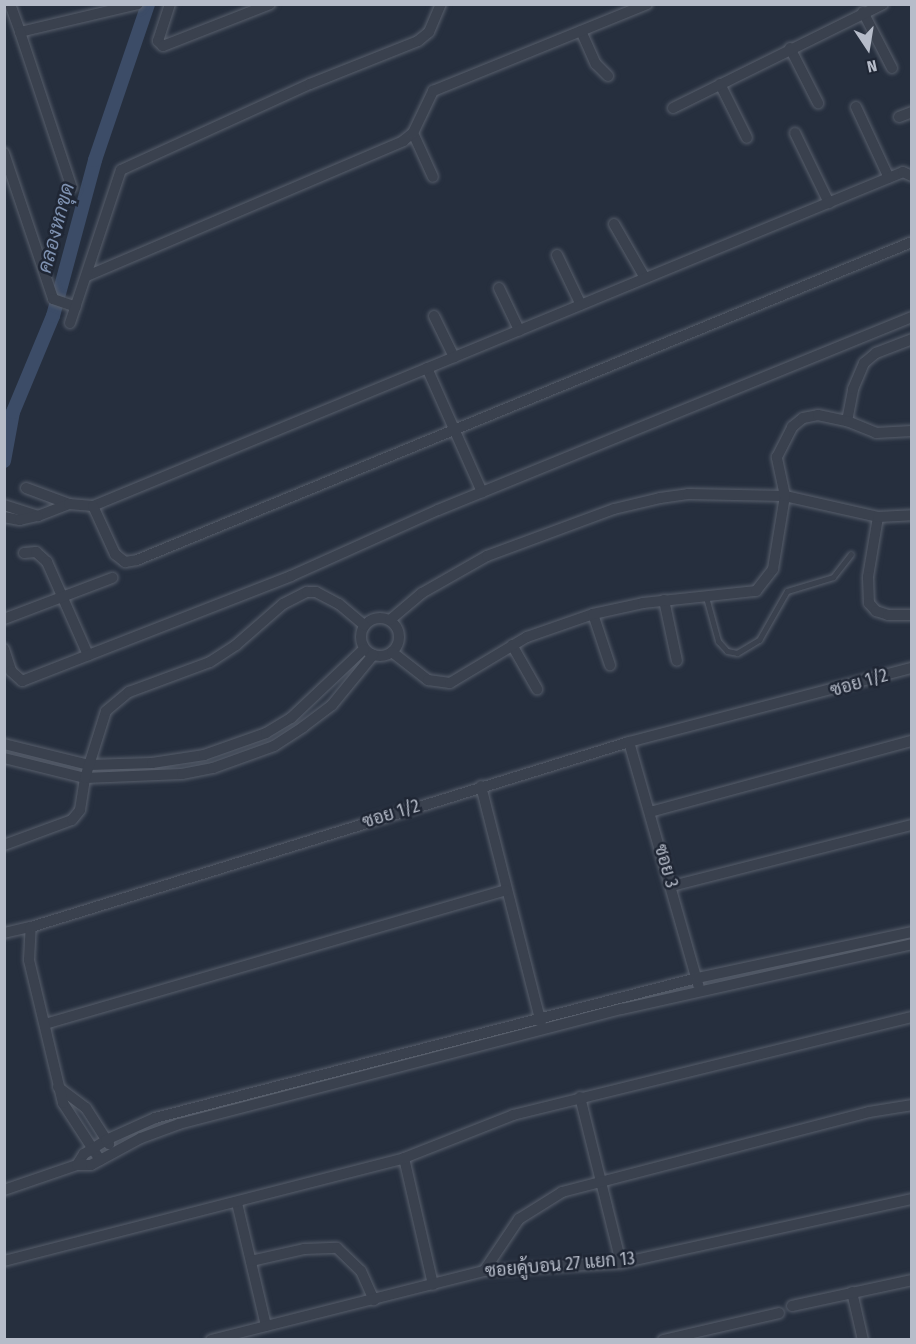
<!DOCTYPE html>
<meta charset="utf-8">
<style>
body{margin:0}
#map{position:relative;width:916px;height:1344px;overflow:hidden;background:#262f3e;font-family:"Fira Sans Condensed",Sarabun,sans-serif}
div>[style]{position:absolute}
.canal>*{height:14px;margin:-7px;padding:0 7px;transform-origin:7px;border-radius:7px;background:#3c4c67}
.roads{filter:drop-shadow(0 0 2px #585f6c) drop-shadow(0 0 2px #585f6c)}
.service>*{height:5px;margin:-2.5px;padding:0 2.5px;transform-origin:2.5px;border-radius:2.5px;background:#3a414e}
.minor>*{height:10px;margin:-5px;padding:0 5px;transform-origin:5px;border-radius:5px;background:#3a414e}
.minor>.ring{margin:-5px;padding:0;box-sizing:content-box;background:none;border:10px solid #3a414e;border-radius:50%}
span{translate:-50% -50%;white-space:nowrap;text-align:center;line-height:1.15;-webkit-text-stroke:5px #1f2634;paint-order:stroke}
.street-label{font-size:18px;color:#b6bcc9}
.water-label{font-size:20px;color:#7e91b0;font-style:italic}
.frame{position:absolute;inset:0;border:6px solid #b6bcc9;pointer-events:none}
.north{position:absolute;left:838px;top:18px;width:60px;height:60px;-webkit-text-stroke:4px #1f2634;paint-order:stroke;rotate:168deg;font-size:16px;font-weight:700;line-height:24px;text-align:center;color:#b6bcc9}
.north::after{content:'';display:block;margin:auto;width:21px;height:27px;background:#b6bcc9;clip-path:polygon(50% 0,100% 100%,50% 72%,0 100%)}
</style>
<div id="map">
<div class="canal">
<i style="left:4px;top:461px;width:50px;rotate:-79.6deg"></i>
<i style="left:13px;top:412px;width:104px;rotate:-67.4deg"></i>
<i style="left:53px;top:316px;width:162px;rotate:-74.9deg"></i>
<i style="left:95px;top:160px;width:165px;rotate:-71.2deg"></i>
</div>
<div class="roads">
<div class="service">
<i style="left:706px;top:597px;width:46px;rotate:74.7deg"></i>
<i style="left:718px;top:641px;width:13px;rotate:48deg"></i>
<i style="left:727px;top:651px;width:10px;rotate:11deg"></i>
<i style="left:737px;top:653px;width:26px;rotate:-31deg"></i>
<i style="left:759px;top:640px;width:56px;rotate:-60.3deg"></i>
<i style="left:787px;top:591px;width:48px;rotate:-16.9deg"></i>
<i style="left:833px;top:577px;width:29px;rotate:-52deg"></i>
</div>
<div class="minor">
<i style="left:10px;top:4px;width:30px;rotate:70deg"></i>
<i style="left:20px;top:32px;width:121px;rotate:-13.3deg"></i>
<i style="left:170px;top:4px;width:39px;rotate:108deg"></i>
<i style="left:158px;top:41px;width:7px;rotate:45deg"></i>
<i style="left:163px;top:46px;width:115px;rotate:-21.4deg"></i>
<i style="left:863px;top:12px;width:63px;rotate:62.6deg"></i>
<i style="left:581px;top:31px;width:36px;rotate:66deg"></i>
<i style="left:596px;top:64px;width:17px;rotate:45deg"></i>
<i style="left:20px;top:32px;width:164px;rotate:71.6deg"></i>
<i style="left:790px;top:48px;width:62px;rotate:63deg"></i>
<i style="left:720px;top:84px;width:60px;rotate:63.4deg"></i>
<i style="left:856px;top:107px;width:78px;rotate:65.1deg"></i>
<i style="left:673px;top:108px;width:234px;rotate:-26.3deg"></i>
<i style="left:899px;top:117px;width:14px;rotate:-21deg"></i>
<i style="left:413px;top:133px;width:48px;rotate:65.6deg"></i>
<i style="left:795px;top:133px;width:78px;rotate:64.1deg"></i>
<i style="left:4px;top:153px;width:154px;rotate:71.4deg"></i>
<i style="left:53px;top:299px;width:24px;rotate:19deg"></i>
<i style="left:614px;top:224px;width:62px;rotate:60.1deg"></i>
<i style="left:557px;top:255px;width:55px;rotate:64.4deg"></i>
<i style="left:87px;top:276px;width:344px;rotate:-23.1deg"></i>
<i style="left:403px;top:141px;width:13px;rotate:-39deg"></i>
<i style="left:413px;top:133px;width:47px;rotate:-64.5deg"></i>
<i style="left:433px;top:91px;width:231px;rotate:-22.1deg"></i>
<i style="left:499px;top:288px;width:47px;rotate:64.5deg"></i>
<i style="left:434px;top:316px;width:46px;rotate:64deg"></i>
<i style="left:70px;top:323px;width:161px;rotate:-71.6deg"></i>
<i style="left:121px;top:170px;width:208px;rotate:-24.5deg"></i>
<i style="left:310px;top:84px;width:116px;rotate:-21.7deg"></i>
<i style="left:418px;top:41px;width:14px;rotate:-39deg"></i>
<i style="left:429px;top:32px;width:30px;rotate:-67deg"></i>
<i style="left:427px;top:368px;width:136px;rotate:66.1deg"></i>
<i style="left:847px;top:421px;width:33px;rotate:-79deg"></i>
<i style="left:853px;top:389px;width:28px;rotate:-67deg"></i>
<i style="left:864px;top:363px;width:16px;rotate:-40deg"></i>
<i style="left:876px;top:353px;width:39px;rotate:-21deg"></i>
<i style="left:26px;top:488px;width:46px;rotate:20.4deg"></i>
<i style="left:4px;top:505px;width:36px;rotate:18deg"></i>
<i style="left:38px;top:516px;width:33px;rotate:-21deg"></i>
<i style="left:69px;top:504px;width:24px;rotate:5deg"></i>
<i style="left:93px;top:506px;width:876px;rotate:-22.41deg"></i>
<i style="left:903px;top:172px;width:10px;rotate:24deg"></i>
<i style="left:93px;top:506px;width:53px;rotate:65.4deg"></i>
<i style="left:115px;top:554px;width:13px;rotate:39deg"></i>
<i style="left:125px;top:562px;width:12px;rotate:-9deg"></i>
<i style="left:137px;top:560px;width:838px;rotate:-22.31deg"></i>
<i style="left:4px;top:517px;width:16px;rotate:11deg"></i>
<i style="left:20px;top:520px;width:18px;rotate:-13deg"></i>
<i style="left:878px;top:517px;width:61px;rotate:99.5deg"></i>
<i style="left:868px;top:577px;width:26px;rotate:88deg"></i>
<i style="left:869px;top:603px;width:11px;rotate:49deg"></i>
<i style="left:876px;top:611px;width:13px;rotate:18deg"></i>
<i style="left:888px;top:615px;width:24px"></i>
<i style="left:24px;top:553px;width:12px;rotate:-5deg"></i>
<i style="left:36px;top:552px;width:15px;rotate:42deg"></i>
<i style="left:47px;top:562px;width:102px;rotate:66.2deg"></i>
<i style="left:664px;top:600px;width:62px;rotate:78deg"></i>
<i style="left:593px;top:614px;width:54px;rotate:71.6deg"></i>
<i class="ring" style="left:361px;top:618px;width:28px;height:28px"></i>
<i style="left:4px;top:619px;width:116px;rotate:-20.8deg"></i>
<i style="left:390px;top:620px;width:42px;rotate:-40.2deg"></i>
<i style="left:422px;top:593px;width:75px;rotate:-29.6deg"></i>
<i style="left:487px;top:556px;width:135px;rotate:-20.3deg"></i>
<i style="left:614px;top:509px;width:47px;rotate:-13.4deg"></i>
<i style="left:660px;top:498px;width:28px;rotate:-8deg"></i>
<i style="left:688px;top:494px;width:97px;rotate:1.2deg"></i>
<i style="left:785px;top:496px;width:95px;rotate:12.7deg"></i>
<i style="left:878px;top:517px;width:34px;rotate:-3deg"></i>
<i style="left:512px;top:645px;width:51px;rotate:60.4deg"></i>
<i style="left:4px;top:649px;width:23px;rotate:72deg"></i>
<i style="left:11px;top:671px;width:15px;rotate:42deg"></i>
<i style="left:22px;top:681px;width:289px;rotate:-21.3deg"></i>
<i style="left:291px;top:576px;width:161px;rotate:-24.2deg"></i>
<i style="left:438px;top:510px;width:512px;rotate:-22.15deg"></i>
<i style="left:392px;top:652px;width:46px;rotate:37.9deg"></i>
<i style="left:428px;top:680px;width:22px;rotate:8deg"></i>
<i style="left:450px;top:683px;width:90px;rotate:-30.9deg"></i>
<i style="left:527px;top:637px;width:70px;rotate:-19.2deg"></i>
<i style="left:593px;top:614px;width:51px;rotate:-12.4deg"></i>
<i style="left:643px;top:603px;width:114px;rotate:-6.1deg"></i>
<i style="left:756px;top:591px;width:28px;rotate:-52deg"></i>
<i style="left:773px;top:569px;width:74px;rotate:-80.7deg"></i>
<i style="left:785px;top:496px;width:40px;rotate:-102deg"></i>
<i style="left:777px;top:457px;width:34px;rotate:-63deg"></i>
<i style="left:792px;top:427px;width:14px;rotate:-39deg"></i>
<i style="left:803px;top:418px;width:15px;rotate:-11deg"></i>
<i style="left:818px;top:415px;width:30px;rotate:12deg"></i>
<i style="left:847px;top:421px;width:31px;rotate:22deg"></i>
<i style="left:876px;top:433px;width:36px;rotate:-3deg"></i>
<i style="left:629px;top:742px;width:253px;rotate:74.1deg"></i>
<i style="left:4px;top:744px;width:88px;rotate:13.9deg"></i>
<i style="left:89px;top:765px;width:63px;rotate:-1.8deg"></i>
<i style="left:152px;top:763px;width:53px;rotate:-8.7deg"></i>
<i style="left:204px;top:755px;width:66px;rotate:-19.5deg"></i>
<i style="left:266px;top:733px;width:29px;rotate:-31deg"></i>
<i style="left:291px;top:718px;width:100px;rotate:-43.4deg"></i>
<i style="left:4px;top:758px;width:83px;rotate:13.9deg"></i>
<i style="left:85px;top:778px;width:97px;rotate:-2.4deg"></i>
<i style="left:182px;top:774px;width:32px;rotate:-11deg"></i>
<i style="left:213px;top:768px;width:65px;rotate:-19.8deg"></i>
<i style="left:274px;top:746px;width:35px;rotate:-33deg"></i>
<i style="left:303px;top:727px;width:36px;rotate:-37deg"></i>
<i style="left:332px;top:705px;width:65px;rotate:-50.6deg"></i>
<i style="left:481px;top:786px;width:244px;rotate:75.8deg"></i>
<i style="left:650px;top:812px;width:271px;rotate:-15.2deg"></i>
<i style="left:4px;top:845px;width:72px;rotate:-20.2deg"></i>
<i style="left:72px;top:820px;width:13px;rotate:-51deg"></i>
<i style="left:80px;top:810px;width:32px;rotate:-81deg"></i>
<i style="left:85px;top:778px;width:70px;rotate:-72.6deg"></i>
<i style="left:106px;top:711px;width:30px;rotate:-40deg"></i>
<i style="left:129px;top:692px;width:86px;rotate:-20.3deg"></i>
<i style="left:210px;top:662px;width:31px;rotate:-33deg"></i>
<i style="left:236px;top:645px;width:62px;rotate:-41.1deg"></i>
<i style="left:283px;top:604px;width:27px;rotate:-27deg"></i>
<i style="left:307px;top:592px;width:9px"></i>
<i style="left:316px;top:592px;width:26px;rotate:28deg"></i>
<i style="left:339px;top:604px;width:33px;rotate:40deg"></i>
<i style="left:672px;top:886px;width:248px;rotate:-14.3deg"></i>
<i style="left:4px;top:933px;width:28px;rotate:-13deg"></i>
<i style="left:45px;top:1024px;width:480px;rotate:-16.2deg"></i>
<i style="left:58px;top:1087px;width:35px;rotate:37deg"></i>
<i style="left:86px;top:1108px;width:43px;rotate:57.4deg"></i>
<i style="left:580px;top:1097px;width:171px;rotate:76.1deg"></i>
<i style="left:404px;top:1158px;width:130px;rotate:77.1deg"></i>
<i style="left:100px;top:1160px;width:68px;rotate:-123deg"></i>
<i style="left:63px;top:1103px;width:147px;rotate:-103.4deg"></i>
<i style="left:29px;top:960px;width:33px;rotate:-87deg"></i>
<i style="left:31px;top:927px;width:626px;rotate:-17.19deg"></i>
<i style="left:629px;top:742px;width:293px;rotate:-14.7deg"></i>
<i style="left:77px;top:1165px;width:13px;rotate:-58deg"></i>
<i style="left:84px;top:1154px;width:26px;rotate:-32deg"></i>
<i style="left:106px;top:1140px;width:54px;rotate:-24.2deg"></i>
<i style="left:155px;top:1118px;width:560px;rotate:-14.48deg"></i>
<i style="left:697px;top:978px;width:220px;rotate:-12.1deg"></i>
<i style="left:4px;top:1190px;width:77px;rotate:-18.9deg"></i>
<i style="left:77px;top:1165px;width:14px"></i>
<i style="left:91px;top:1165px;width:57px;rotate:-28.4deg"></i>
<i style="left:141px;top:1138px;width:40px;rotate:-20.2deg"></i>
<i style="left:179px;top:1124px;width:458px;rotate:-14.6deg"></i>
<i style="left:622px;top:1009px;width:297px;rotate:-12.6deg"></i>
<i style="left:237px;top:1203px;width:126px;rotate:76.7deg"></i>
<i style="left:4px;top:1261px;width:413px;rotate:-14.4deg"></i>
<i style="left:404px;top:1158px;width:117px;rotate:-21.5deg"></i>
<i style="left:513px;top:1115px;width:411px;rotate:-13.8deg"></i>
<i style="left:251px;top:1261px;width:54px;rotate:-12.8deg"></i>
<i style="left:304px;top:1249px;width:33px;rotate:-2deg"></i>
<i style="left:337px;top:1248px;width:33px;rotate:44deg"></i>
<i style="left:361px;top:1271px;width:32px;rotate:66deg"></i>
<i style="left:484px;top:1271px;width:63px;rotate:-56.1deg"></i>
<i style="left:519px;top:1219px;width:51px;rotate:-32.1deg"></i>
<i style="left:562px;top:1192px;width:317px;rotate:-14.6deg"></i>
<i style="left:869px;top:1112px;width:44px;rotate:-9.2deg"></i>
<i style="left:852px;top:1292px;width:49px;rotate:77.1deg"></i>
<i style="left:792px;top:1306px;width:123px;rotate:-12.2deg"></i>
<i style="left:211px;top:1340px;width:282px;rotate:-14.2deg"></i>
<i style="left:484px;top:1271px;width:137px;rotate:-3.3deg"></i>
<i style="left:621px;top:1263px;width:298px;rotate:-12.4deg"></i>
<i style="left:663px;top:1340px;width:119px;rotate:-13.1deg"></i>
</div>
</div>
<div class="street-label">
<span style="left:859px;top:683px;rotate:-16deg">ซอย 1/2</span>
<span style="left:391px;top:814px;rotate:-17deg">ซอย 1/2</span>
<span style="left:666px;top:866px;rotate:74deg">ซอย 3</span>
<span style="left:560px;top:1265px;rotate:-5deg">ซอยคู้บอน 27 แยก 13</span>
</div>
<div class="water-label">
<span style="left:56px;top:228px;rotate:-75deg">คลองหกขุด</span>
</div>
<div class="frame"></div>
<div class="north">N</div>
</div>
